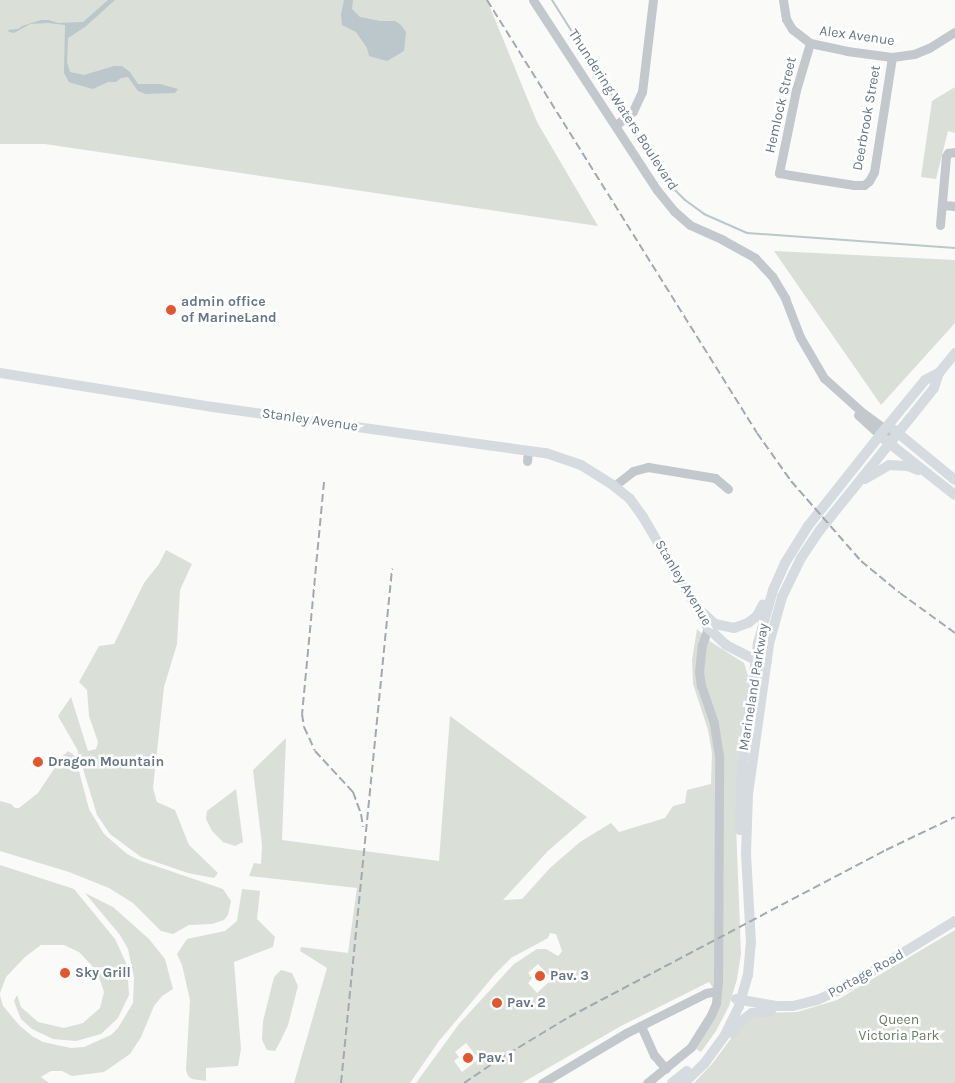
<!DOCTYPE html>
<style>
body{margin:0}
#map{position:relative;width:955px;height:1083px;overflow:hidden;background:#fafaf8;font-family:Karla,sans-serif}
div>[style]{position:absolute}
.green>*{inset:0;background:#dadfd7}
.water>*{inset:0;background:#bbc7cb}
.stream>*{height:2px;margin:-1px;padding:0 1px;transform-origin:1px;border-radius:1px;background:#bbc7cb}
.minor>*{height:9px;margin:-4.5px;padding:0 4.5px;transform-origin:4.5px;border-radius:4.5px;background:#c3c8cc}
.major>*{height:10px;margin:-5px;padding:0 5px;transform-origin:5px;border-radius:5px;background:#d6dbdf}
.rail>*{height:2px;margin-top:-1px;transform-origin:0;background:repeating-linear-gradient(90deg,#a2aab0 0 8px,transparent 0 12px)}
.dots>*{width:14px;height:14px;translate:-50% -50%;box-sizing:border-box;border:2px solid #fff;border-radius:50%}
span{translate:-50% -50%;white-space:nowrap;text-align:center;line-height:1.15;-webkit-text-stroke:5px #fff;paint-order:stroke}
.street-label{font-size:14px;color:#657683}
.poi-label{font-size:14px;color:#657683;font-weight:700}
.left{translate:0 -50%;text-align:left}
.park-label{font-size:14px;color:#687a64}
</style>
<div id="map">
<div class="green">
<i style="clip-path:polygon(0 0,487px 0,537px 122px,598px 226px,45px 144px,0 144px)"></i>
<i style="clip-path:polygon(955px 87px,955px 133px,948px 131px,936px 179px,921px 177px,932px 101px)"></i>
<i style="clip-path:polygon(774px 251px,955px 260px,955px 323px,881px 405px)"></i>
<i style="clip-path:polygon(166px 550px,192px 564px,180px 590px,177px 644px,164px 687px,153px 788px,157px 802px,175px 810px,189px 845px,218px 873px,214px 878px,188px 873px,141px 857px,110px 834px,97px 815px,77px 749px,58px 716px,71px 697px,88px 751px,96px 749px,98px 742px,89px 716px,87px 690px,79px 682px,99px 646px,114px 644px,144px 583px,159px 564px)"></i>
<i style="clip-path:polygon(evenodd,697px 629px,711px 642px,744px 663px,750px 682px,736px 825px,741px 954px,737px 979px,729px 1006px,716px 1031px,701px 1052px,692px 1046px,719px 997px,709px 982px,621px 1026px,522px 1083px,416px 1083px,459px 1024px,514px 964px,537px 949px,546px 949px,558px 956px,560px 954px,562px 951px,556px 934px,550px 933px,548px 938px,511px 958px,496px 973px,439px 1041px,410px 1083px,294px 1083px,327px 968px,300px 951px,301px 947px,348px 953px,357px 888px,249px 876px,254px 863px,261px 864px,262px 845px,253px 770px,286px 738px,282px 840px,439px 861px,450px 716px,587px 817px,548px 851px,503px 900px,522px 899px,550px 868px,580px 842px,611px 823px,619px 832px,665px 818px,673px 806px,685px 803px,687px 790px,711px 784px,712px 753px,708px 730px,693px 684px,692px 660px,697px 629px,538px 964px,552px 979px,537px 993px,528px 983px,532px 978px,528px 973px,538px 964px,697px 629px,466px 1043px,479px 1059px,462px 1072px,454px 1061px,459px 1057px,455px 1052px,466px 1043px)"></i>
<i style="clip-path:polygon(68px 751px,75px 756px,89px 809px,104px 834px,127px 854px,141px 861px,223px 889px,231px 901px,228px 915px,224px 920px,212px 924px,189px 925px,173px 934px,161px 931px,133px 903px,109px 888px,69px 872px,0 851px,0 801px,11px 804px,15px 808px,19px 808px,38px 793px,62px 757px)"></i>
<i style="clip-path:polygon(236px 789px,243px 842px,235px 846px,223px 842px,212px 831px,206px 819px,207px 811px)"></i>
<i style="clip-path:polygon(0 865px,74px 889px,115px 939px,127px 965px,129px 995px,118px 1018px,101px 1034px,76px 1041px,53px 1039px,32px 1029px,21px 1019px,17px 1009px,14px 1001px,17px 995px,21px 1007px,38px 1022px,64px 1028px,83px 1023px,100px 1008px,104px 992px,97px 971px,79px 952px,64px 945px,41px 945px,25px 957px,6px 977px,0 993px)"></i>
<i style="clip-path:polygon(242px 889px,260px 891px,257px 919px,275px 937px,273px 947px,234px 962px,241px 1049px,238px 1066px,206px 1068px,206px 1081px,192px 1079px,188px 1076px,186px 1070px,190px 1000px,182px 965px,177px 954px,187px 939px,225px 931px,237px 921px)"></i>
<i style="clip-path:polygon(85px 893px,113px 907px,149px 939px,165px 959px,173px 989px,162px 996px,154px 1006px,141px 1037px,130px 1054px,104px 1072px,72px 1076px,62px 1071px,51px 1071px,41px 1077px,49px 1083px,0 1083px,0 995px,3px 1006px,19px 1025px,32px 1036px,43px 1042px,71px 1048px,84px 1047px,111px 1035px,118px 1028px,133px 1003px,134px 977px,128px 949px,120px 935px)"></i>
<i style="clip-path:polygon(955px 930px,955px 1083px,694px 1083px,712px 1064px,744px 1021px,763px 1013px,797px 1012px,837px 1000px)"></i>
<i style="clip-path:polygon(281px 970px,292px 973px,298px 986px,288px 1025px,281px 1040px,275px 1051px,267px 1050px,262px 1040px,263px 1021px,274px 977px)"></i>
</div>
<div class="water">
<i style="clip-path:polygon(108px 0,115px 0,85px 27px,68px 38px,67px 62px,70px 72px,84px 75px,114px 66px,122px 66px,130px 72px,138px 84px,160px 84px,178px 89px,175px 93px,146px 94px,138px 91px,128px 77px,121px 78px,116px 82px,108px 82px,93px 89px,75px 84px,69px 82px,64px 73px,65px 25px,48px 23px,30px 24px,14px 33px,9px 32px,8px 30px,18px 29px,22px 26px,41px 20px,49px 20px,58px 23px,83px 22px)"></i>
<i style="clip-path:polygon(344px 0,353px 0,352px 9px,360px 17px,380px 21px,395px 21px,401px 25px,406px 32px,404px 51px,387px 61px,369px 56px,367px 48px,356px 32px,342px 25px,341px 14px)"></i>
</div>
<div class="stream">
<i style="left:552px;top:0;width:131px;rotate:57.8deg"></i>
<i style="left:631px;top:128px;width:55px;rotate:58.3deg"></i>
<i style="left:660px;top:175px;width:35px;rotate:45deg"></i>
<i style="left:685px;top:200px;width:24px;rotate:36deg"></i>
<i style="left:704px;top:214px;width:47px;rotate:23.8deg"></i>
<i style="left:747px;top:233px;width:209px;rotate:4.1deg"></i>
</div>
<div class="minor">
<i style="left:533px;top:0;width:227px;rotate:56.9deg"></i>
<i style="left:657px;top:190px;width:27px;rotate:51deg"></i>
<i style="left:674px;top:211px;width:21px;rotate:41deg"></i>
<i style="left:690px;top:225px;width:36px;rotate:24deg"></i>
<i style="left:723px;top:240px;width:37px;rotate:29deg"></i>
<i style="left:755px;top:258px;width:25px;rotate:47deg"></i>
<i style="left:772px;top:276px;width:26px;rotate:59deg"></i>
<i style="left:785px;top:298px;width:42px;rotate:69deg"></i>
<i style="left:800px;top:337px;width:48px;rotate:59.7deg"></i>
<i style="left:824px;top:378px;width:52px;rotate:41.9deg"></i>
<i style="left:863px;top:413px;width:32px;rotate:36deg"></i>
<i style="left:889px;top:432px;width:8px;rotate:7deg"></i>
<i style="left:783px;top:0;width:19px;rotate:81deg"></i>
<i style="left:786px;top:19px;width:12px;rotate:59deg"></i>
<i style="left:792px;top:29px;width:23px;rotate:38deg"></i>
<i style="left:810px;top:43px;width:38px;rotate:12deg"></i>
<i style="left:847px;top:51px;width:45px;rotate:7.6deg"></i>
<i style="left:892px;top:57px;width:22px;rotate:-8deg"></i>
<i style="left:914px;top:54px;width:16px;rotate:-22deg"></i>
<i style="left:929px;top:48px;width:31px;rotate:-32deg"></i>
<i style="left:810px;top:43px;width:49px;rotate:106.6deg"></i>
<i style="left:796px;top:90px;width:85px;rotate:101.6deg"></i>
<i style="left:779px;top:173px;width:11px;rotate:10deg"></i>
<i style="left:790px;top:175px;width:65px;rotate:8.9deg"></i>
<i style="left:854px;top:185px;width:10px"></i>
<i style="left:864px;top:185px;width:6px;rotate:-39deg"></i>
<i style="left:869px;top:181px;width:10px;rotate:-61deg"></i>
<i style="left:874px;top:172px;width:116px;rotate:-81.1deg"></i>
<i style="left:616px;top:125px;width:22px;rotate:-39deg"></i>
<i style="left:633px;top:111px;width:21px;rotate:-65deg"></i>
<i style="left:642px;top:92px;width:93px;rotate:-83.2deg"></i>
<i style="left:942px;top:205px;width:13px;rotate:4deg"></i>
<i style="left:940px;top:225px;width:69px;rotate:-85deg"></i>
<i style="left:946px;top:156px;width:4px;rotate:-56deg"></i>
<i style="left:948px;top:153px;width:7px;rotate:-8deg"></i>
<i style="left:858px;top:415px;width:30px;rotate:42deg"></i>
<i style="left:527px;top:461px;width:10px;rotate:-84deg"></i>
<i style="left:614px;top:486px;width:24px;rotate:-38deg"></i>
<i style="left:633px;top:471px;width:16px;rotate:-15deg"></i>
<i style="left:648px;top:467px;width:68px;rotate:9.3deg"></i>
<i style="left:715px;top:478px;width:17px;rotate:40deg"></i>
<i style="left:641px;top:1026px;width:32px;rotate:66deg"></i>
<i style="left:654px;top:1055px;width:18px;rotate:49deg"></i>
<i style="left:542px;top:1083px;width:98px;rotate:-30.8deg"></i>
<i style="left:626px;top:1033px;width:89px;rotate:-26.6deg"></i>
<i style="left:706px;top:993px;width:11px;rotate:-10deg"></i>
<i style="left:647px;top:1083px;width:57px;rotate:-39.3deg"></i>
<i style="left:691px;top:1047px;width:38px;rotate:-58deg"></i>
<i style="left:711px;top:1015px;width:13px;rotate:-67deg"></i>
<i style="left:716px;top:1003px;width:21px;rotate:-85deg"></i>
<i style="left:718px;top:982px;width:226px;rotate:-89.7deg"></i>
<i style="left:719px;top:756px;width:33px;rotate:-99deg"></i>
<i style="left:714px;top:723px;width:39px;rotate:-109deg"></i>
<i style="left:701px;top:686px;width:14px;rotate:-98deg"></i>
<i style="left:699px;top:672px;width:27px;rotate:-84deg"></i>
<i style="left:702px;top:645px;width:18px;rotate:-71deg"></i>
</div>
<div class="major">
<i style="left:0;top:373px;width:216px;rotate:9.1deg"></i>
<i style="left:213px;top:407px;width:336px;rotate:7.9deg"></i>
<i style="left:546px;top:453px;width:37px;rotate:19deg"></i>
<i style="left:581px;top:465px;width:39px;rotate:32deg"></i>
<i style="left:614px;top:486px;width:21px;rotate:39deg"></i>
<i style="left:630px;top:499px;width:22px;rotate:54deg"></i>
<i style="left:643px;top:517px;width:129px;rotate:59.6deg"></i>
<i style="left:708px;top:628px;width:25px;rotate:43deg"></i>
<i style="left:726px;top:645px;width:33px;rotate:27deg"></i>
<i style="left:755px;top:660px;width:12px;rotate:9deg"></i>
<i style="left:893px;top:429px;width:80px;rotate:39.4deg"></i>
<i style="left:884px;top:439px;width:90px;rotate:38.3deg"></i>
<i style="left:865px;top:479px;width:28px;rotate:-30deg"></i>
<i style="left:889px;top:465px;width:19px;rotate:3deg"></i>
<i style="left:908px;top:466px;width:11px;rotate:22deg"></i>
<i style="left:703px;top:613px;width:16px;rotate:43deg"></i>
<i style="left:715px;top:624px;width:19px;rotate:12deg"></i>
<i style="left:734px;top:628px;width:15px;rotate:-20deg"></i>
<i style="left:748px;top:623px;width:11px;rotate:-38deg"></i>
<i style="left:757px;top:616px;width:13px;rotate:-63deg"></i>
<i style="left:740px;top:830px;width:64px;rotate:-88.2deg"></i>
<i style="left:742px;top:766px;width:124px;rotate:-82.6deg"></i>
<i style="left:758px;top:643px;width:55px;rotate:-74.2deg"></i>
<i style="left:773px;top:590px;width:30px;rotate:-66deg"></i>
<i style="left:785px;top:563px;width:44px;rotate:-58.1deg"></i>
<i style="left:808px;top:526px;width:116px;rotate:-51.6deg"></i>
<i style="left:880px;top:435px;width:71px;rotate:-50.7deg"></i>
<i style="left:925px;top:380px;width:16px;rotate:-27deg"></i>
<i style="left:736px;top:999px;width:41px;rotate:9.9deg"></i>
<i style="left:776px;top:1006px;width:17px"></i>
<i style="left:793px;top:1006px;width:25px;rotate:-14deg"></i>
<i style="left:817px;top:1000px;width:36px;rotate:-24deg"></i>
<i style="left:850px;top:985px;width:123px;rotate:-31.4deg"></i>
<i style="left:732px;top:1033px;width:12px;rotate:-55deg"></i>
<i style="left:739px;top:1023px;width:16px;rotate:-38deg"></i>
<i style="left:752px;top:1013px;width:19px;rotate:-6deg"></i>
<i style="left:672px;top:1083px;width:19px;rotate:-39deg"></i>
<i style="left:684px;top:1083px;width:28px;rotate:-44deg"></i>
<i style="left:704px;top:1064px;width:36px;rotate:-54deg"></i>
<i style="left:725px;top:1035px;width:32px;rotate:-64deg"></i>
<i style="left:739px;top:1006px;width:32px;rotate:-74deg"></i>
<i style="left:748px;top:975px;width:32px;rotate:-85deg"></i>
<i style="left:751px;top:943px;width:89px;rotate:-93.2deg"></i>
<i style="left:746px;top:854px;width:60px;rotate:-88.1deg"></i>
<i style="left:748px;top:794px;width:151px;rotate:-82deg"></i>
<i style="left:769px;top:644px;width:49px;rotate:-74.5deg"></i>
<i style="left:782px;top:597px;width:43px;rotate:-64deg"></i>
<i style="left:801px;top:558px;width:34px;rotate:-56deg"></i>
<i style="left:820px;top:530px;width:182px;rotate:-51.2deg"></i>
<i style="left:934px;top:388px;width:16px;rotate:-72deg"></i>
<i style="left:939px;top:373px;width:26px;rotate:-51deg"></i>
</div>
<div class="rail">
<i style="left:487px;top:0;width:510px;rotate:58.05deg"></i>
<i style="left:757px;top:433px;width:59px;rotate:54.7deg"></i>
<i style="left:791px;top:481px;width:106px;rotate:48.8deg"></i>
<i style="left:861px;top:561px;width:50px;rotate:39.4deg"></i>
<i style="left:900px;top:593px;width:68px;rotate:36deg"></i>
<i style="left:324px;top:482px;width:233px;rotate:95.4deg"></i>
<i style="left:302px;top:714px;width:13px;rotate:81deg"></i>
<i style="left:304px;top:727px;width:26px;rotate:65deg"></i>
<i style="left:315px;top:751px;width:56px;rotate:47.2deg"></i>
<i style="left:353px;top:792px;width:23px;rotate:70deg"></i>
<i style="left:361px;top:814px;width:13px;rotate:81deg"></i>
<i style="left:341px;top:1083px;width:517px;rotate:-84.33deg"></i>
<i style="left:464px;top:1083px;width:41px;rotate:-34.1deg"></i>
<i style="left:498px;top:1060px;width:83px;rotate:-31.2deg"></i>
<i style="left:569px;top:1017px;width:358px;rotate:-27.8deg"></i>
<i style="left:886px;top:850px;width:76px;rotate:-25.6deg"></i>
</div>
<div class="dots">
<i style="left:171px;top:310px;background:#e4572e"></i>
<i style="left:38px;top:762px;background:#e4572e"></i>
<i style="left:65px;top:973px;background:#e4572e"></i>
<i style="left:540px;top:976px;background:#e4572e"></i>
<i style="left:497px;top:1003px;background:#e4572e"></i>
<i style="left:468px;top:1058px;background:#e4572e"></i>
</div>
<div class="street-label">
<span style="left:857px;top:36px;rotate:8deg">Alex Avenue</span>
<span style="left:781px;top:105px;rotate:-77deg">Hemlock Street</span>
<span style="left:623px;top:110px;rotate:57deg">Thundering Waters Boulevard</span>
<span style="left:867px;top:118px;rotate:-80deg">Deerbrook Street</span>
<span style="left:310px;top:420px;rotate:8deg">Stanley Avenue</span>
<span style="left:683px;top:583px;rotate:59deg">Stanley Avenue</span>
<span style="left:754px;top:687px;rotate:-81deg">Marineland Parkway</span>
<span style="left:866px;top:974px;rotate:-29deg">Portage Road</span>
</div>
<div class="poi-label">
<span class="left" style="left:181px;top:310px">admin office<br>of MarineLand</span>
<span class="left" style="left:48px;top:762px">Dragon Mountain</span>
<span class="left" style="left:75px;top:973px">Sky Grill</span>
<span class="left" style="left:550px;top:976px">Pav. 3</span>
<span class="left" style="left:507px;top:1003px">Pav. 2</span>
<span class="left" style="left:478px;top:1058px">Pav. 1</span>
</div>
<div class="park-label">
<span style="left:899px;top:1028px">Queen<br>Victoria Park</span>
</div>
</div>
